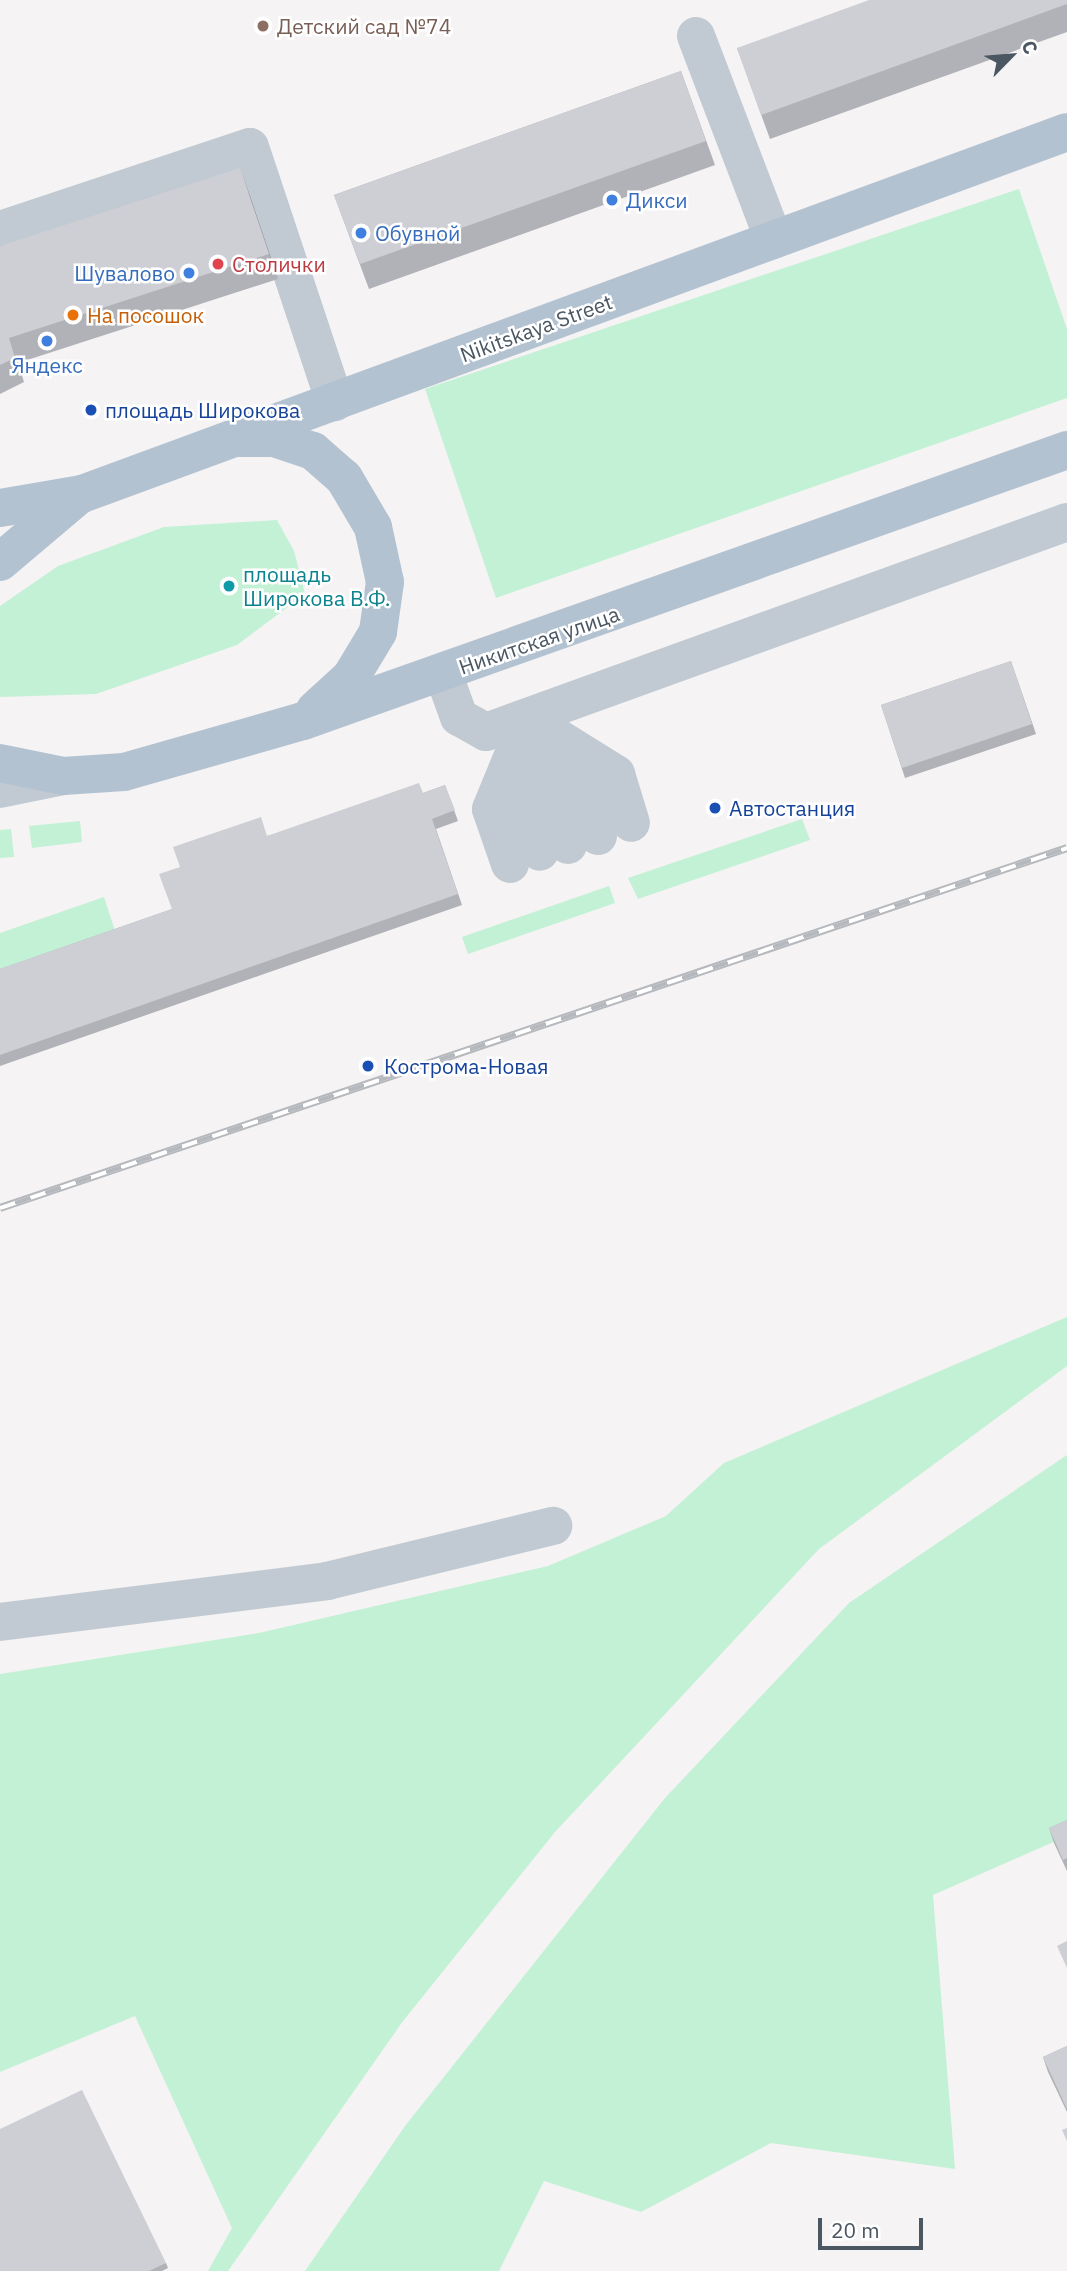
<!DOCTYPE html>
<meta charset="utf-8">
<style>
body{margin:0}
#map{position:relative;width:1067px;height:2271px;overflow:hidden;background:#f5f3f3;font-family:"IBM Plex Sans",sans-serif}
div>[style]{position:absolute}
.green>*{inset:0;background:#c3f1d5}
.minor>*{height:38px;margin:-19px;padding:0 19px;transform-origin:19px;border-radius:19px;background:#c1cad2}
.major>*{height:38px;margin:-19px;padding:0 19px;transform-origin:19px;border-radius:19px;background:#b3c2d1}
.rail>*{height:8px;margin-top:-4px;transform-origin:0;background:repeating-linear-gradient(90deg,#fff 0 16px,#b5b8bd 0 32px);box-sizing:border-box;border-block:2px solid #b5b8bd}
.wall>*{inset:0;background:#b0b2b7}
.shaded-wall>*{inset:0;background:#909195}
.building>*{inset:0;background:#cdcfd5}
.dots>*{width:19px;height:19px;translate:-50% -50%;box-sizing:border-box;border:4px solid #fff;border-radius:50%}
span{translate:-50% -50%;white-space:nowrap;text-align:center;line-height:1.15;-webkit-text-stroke:5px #fff;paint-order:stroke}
.education-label{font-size:21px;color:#785e54}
.left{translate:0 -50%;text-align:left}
.shop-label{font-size:21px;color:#366cbe}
.right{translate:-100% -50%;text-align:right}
.health-label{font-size:21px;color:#be3a42}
.food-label{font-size:21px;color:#c56008}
.street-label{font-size:21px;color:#4a5661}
.transit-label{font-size:21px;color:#164399}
.culture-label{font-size:21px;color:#0d838f}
.north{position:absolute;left:976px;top:21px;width:70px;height:70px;-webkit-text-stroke:5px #fff;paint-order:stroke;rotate:65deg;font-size:19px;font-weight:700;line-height:28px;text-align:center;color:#4a5661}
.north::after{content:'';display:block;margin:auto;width:24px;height:32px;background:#4a5661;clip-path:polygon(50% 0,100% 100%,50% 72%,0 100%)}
.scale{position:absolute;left:818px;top:2218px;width:105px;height:32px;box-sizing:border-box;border:4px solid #4a5661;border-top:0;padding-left:9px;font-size:21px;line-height:24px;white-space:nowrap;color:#4a5661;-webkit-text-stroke:5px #fff;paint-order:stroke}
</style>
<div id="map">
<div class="green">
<i style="clip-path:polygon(1019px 189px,1067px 329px,1067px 398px,496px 598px,425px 389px)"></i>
<i style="clip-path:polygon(277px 520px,294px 551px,305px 594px,237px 645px,96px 694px,0 697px,0 606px,58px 566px,164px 527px)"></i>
<i style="clip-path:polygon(802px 819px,810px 840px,638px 899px,628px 878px)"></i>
<i style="clip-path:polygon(80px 821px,82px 842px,32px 848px,29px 826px)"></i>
<i style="clip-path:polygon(11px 829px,14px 857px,0 858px,0 830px)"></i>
<i style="clip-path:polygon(609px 886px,615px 903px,468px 954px,462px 937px)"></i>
<i style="clip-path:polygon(104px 897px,117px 937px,0 977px,0 933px)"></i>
<i style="clip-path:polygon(1067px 1317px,1067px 1366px,819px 1549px,555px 1832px,403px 2021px,228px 2271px,208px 2271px,232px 2228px,135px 2016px,0 2072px,0 1674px,259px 1633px,548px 1566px,666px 1516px,724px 1463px)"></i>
<i style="clip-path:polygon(1067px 1455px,1067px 1836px,933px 1895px,955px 2169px,771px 2143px,641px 2212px,544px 2181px,499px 2271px,305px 2271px,405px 2126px,665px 1798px,849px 1603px)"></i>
</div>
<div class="minor">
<i style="left:696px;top:36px;width:218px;rotate:69.1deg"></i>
<i style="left:0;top:230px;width:263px;rotate:-18.4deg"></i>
<i style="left:250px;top:147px;width:269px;rotate:71.6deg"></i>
<i style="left:443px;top:673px;width:47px;rotate:70deg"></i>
<i style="left:459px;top:717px;width:31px;rotate:29deg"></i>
<i style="left:486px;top:732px;width:618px;rotate:-19.87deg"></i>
<i style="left:528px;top:719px;width:104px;rotate:32deg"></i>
<i style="left:616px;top:774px;width:51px;rotate:73deg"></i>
<i style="left:535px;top:741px;width:109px;rotate:72.4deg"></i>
<i style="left:547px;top:742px;width:52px;rotate:50.5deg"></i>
<i style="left:580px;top:782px;width:57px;rotate:71.6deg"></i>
<i style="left:525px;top:752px;width:47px;rotate:94.9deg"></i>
<i style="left:521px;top:799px;width:56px;rotate:70.3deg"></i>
<i style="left:0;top:789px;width:64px;rotate:-11.7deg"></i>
<i style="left:510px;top:864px;width:58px;rotate:-109.1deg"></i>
<i style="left:491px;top:809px;width:97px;rotate:-67.7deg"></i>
<i style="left:0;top:1622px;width:330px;rotate:-7.1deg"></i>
<i style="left:327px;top:1581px;width:233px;rotate:-13.7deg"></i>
</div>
<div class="major">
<i style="left:240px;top:438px;width:34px"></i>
<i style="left:274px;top:438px;width:41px;rotate:18.4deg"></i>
<i style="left:313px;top:451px;width:41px;rotate:41.1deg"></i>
<i style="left:344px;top:478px;width:57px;rotate:59.4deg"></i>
<i style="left:373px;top:527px;width:56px;rotate:77.7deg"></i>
<i style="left:385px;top:582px;width:50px;rotate:98deg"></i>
<i style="left:378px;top:632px;width:52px;rotate:121deg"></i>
<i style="left:351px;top:677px;width:49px;rotate:137.5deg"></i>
<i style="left:0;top:508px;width:83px;rotate:-9.7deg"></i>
<i style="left:82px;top:494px;width:1049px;rotate:-20.18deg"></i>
<i style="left:0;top:562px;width:101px;rotate:-40.2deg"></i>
<i style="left:0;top:763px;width:64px;rotate:11.7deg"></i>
<i style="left:63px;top:776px;width:61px;rotate:-3.8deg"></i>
<i style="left:124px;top:772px;width:186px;rotate:-15.9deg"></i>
<i style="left:303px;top:721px;width:811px;rotate:-19.53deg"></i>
</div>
<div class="rail">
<i style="left:0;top:1208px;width:1126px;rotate:-18.64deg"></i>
</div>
<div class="wall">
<i style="clip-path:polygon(1067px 0,1067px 32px,770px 139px,737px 48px)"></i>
<i style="clip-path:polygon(681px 71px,715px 165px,369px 289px,334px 195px)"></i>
<i style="clip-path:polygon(249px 193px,278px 279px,18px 363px,24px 382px,0 394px,0 246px)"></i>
<i style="clip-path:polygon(1011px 661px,1036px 734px,905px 778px,881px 705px)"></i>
<i style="clip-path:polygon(445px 785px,458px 821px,436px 829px,462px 905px,0 1066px,0 969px,172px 909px,267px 836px,423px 793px)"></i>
<i style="clip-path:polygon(1067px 1820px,1067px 1871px,1054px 1843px,1049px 1828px)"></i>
<i style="clip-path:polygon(1067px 2046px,1067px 2112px,1048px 2072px,1043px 2057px)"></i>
<i style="clip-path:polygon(166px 2263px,168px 2268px,162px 2271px,0 2271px)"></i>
</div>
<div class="shaded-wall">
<i style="clip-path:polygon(240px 168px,249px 193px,278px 279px,269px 254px)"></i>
</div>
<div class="building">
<i style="clip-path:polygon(869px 0,1067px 0,1067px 4px,761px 115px,737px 48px)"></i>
<i style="clip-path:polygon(681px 71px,706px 141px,360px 264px,334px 195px)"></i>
<i style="clip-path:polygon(240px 168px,269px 254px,9px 338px,15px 358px,0 365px,0 246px)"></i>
<i style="clip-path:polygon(1011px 661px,1032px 724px,902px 768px,881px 705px)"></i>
<i style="clip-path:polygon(419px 783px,423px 793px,445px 785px,455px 810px,432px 819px,458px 894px,0 1055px,0 969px,172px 909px,159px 874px,180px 867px,173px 847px,261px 817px,267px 836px)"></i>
<i style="clip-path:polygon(1067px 1820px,1067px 1858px,1063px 1860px,1049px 1828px)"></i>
<i style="clip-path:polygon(1067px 1941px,1067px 1968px,1057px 1946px)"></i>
<i style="clip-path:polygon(1067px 2046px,1067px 2109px,1043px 2057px)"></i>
<i style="clip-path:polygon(82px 2090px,166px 2263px,149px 2271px,0 2271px,0 2129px)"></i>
<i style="clip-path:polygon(1067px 2128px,1067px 2141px,1062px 2130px)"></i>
</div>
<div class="dots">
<i style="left:263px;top:26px;background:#8d6e63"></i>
<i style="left:612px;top:200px;background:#3f7fe0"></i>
<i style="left:361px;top:233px;background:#3f7fe0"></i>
<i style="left:218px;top:264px;background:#e0444e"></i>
<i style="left:189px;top:273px;background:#3f7fe0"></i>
<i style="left:73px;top:315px;background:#e8710a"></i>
<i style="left:47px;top:341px;background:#3f7fe0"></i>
<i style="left:91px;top:410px;background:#1a4fb4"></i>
<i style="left:229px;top:586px;background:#0f9aa8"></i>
<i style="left:715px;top:808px;background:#1a4fb4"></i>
<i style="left:368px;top:1066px;background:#1a4fb4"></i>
</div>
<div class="education-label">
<span class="left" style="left:277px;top:26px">Детский сад №74</span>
</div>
<div class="shop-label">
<span class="left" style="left:626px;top:200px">Дикси</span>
<span class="left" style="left:375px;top:233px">Обувной</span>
<span class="right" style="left:175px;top:273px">Шувалово</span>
<span style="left:47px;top:365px">Яндекс</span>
</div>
<div class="health-label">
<span class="left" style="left:232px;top:264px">Столички</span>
</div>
<div class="food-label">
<span class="left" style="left:87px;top:315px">На посошок</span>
</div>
<div class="street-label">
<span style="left:536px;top:328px;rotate:-20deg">Nikitskaya Street</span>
<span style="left:539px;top:640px;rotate:-19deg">Никитская улица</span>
</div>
<div class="transit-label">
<span class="left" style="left:105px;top:410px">площадь Широкова</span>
<span class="left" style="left:729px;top:808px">Автостанция</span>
<span class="left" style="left:384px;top:1066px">Кострома-Новая</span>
</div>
<div class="culture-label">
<span class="left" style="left:243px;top:586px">площадь<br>Широкова В.Ф.</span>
</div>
<div class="north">С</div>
<div class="scale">20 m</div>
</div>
